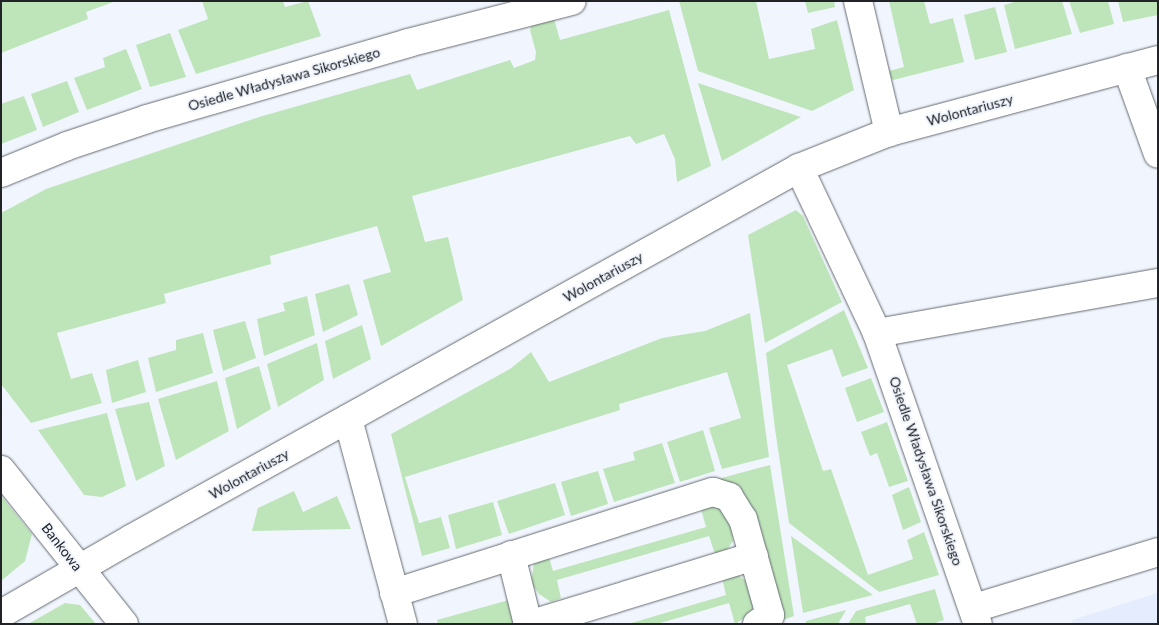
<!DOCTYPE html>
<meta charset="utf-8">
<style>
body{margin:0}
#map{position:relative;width:1159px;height:625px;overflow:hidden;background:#f1f5fd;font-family:Lato,sans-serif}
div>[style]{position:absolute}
.built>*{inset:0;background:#e4ecfd}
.green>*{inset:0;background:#bee5b9}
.roads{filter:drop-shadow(0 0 1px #656a72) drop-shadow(0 0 1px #656a72)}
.street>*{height:28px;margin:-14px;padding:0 14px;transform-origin:14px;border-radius:14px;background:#fff}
span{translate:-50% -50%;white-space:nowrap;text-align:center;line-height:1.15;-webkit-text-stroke:4px #f1f5fd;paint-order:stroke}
.street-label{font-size:14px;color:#212327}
.frame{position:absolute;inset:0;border:2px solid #212327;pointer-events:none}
</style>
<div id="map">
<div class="built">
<i style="clip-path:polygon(1158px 593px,1158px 624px,1073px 624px,1072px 620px)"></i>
</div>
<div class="green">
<i style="clip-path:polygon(1px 1px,116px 1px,86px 12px,88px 19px,1px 53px)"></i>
<i style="clip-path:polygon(202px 1px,283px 1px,285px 7px,308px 1px,321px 36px,196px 74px,178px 30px,208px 19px)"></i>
<i style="clip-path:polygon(679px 1px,756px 1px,769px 59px,815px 49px,811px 29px,837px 20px,854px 90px,812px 111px,698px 71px)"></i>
<i style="clip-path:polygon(805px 1px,834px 1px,835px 7px,808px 13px)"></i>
<i style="clip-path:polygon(889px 1px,924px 1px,930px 24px,953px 18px,964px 62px,893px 80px,885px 72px,904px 67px)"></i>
<i style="clip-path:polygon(1018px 1px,1062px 1px,1072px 34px,1015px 49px,1004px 5px)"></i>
<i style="clip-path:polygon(1069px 1px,1108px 1px,1114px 24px,1080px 33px)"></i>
<i style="clip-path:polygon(1118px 1px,1158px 1px,1158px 15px,1123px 22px)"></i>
<i style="clip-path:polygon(995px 7px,1007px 52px,975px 60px,964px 15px)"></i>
<i style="clip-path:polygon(669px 10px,711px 166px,677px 182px,675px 159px,664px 134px,636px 144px,630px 136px,412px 196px,425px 242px,448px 237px,463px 300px,381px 346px,363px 280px,391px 272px,377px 226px,270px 256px,271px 264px,164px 294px,166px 303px,57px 333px,71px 379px,92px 373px,102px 403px,31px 423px,1px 384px,1px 213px,46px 189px,259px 117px,410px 74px,417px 90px,510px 60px,514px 68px,535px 60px,536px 52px,530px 30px,533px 20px,553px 15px,560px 40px)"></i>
<i style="clip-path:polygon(170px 33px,186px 77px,150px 87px,136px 45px)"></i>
<i style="clip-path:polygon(126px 49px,142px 89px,87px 110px,74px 78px,105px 67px,103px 58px)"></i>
<i style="clip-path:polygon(67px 81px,79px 112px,43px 127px,31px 94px)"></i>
<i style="clip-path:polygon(698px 83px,801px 117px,722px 161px)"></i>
<i style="clip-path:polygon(24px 96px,37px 130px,1px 144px,1px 104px)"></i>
<i style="clip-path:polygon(796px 210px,803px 216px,842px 302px,765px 343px,748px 235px)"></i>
<i style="clip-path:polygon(349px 284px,358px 315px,323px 332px,315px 294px)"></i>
<i style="clip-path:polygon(307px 296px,315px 335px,264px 356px,257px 319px,285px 311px,283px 303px)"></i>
<i style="clip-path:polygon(844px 310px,868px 368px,842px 377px,832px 349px,787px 365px,823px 471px,831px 469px,868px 575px,913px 559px,907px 540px,924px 532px,939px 575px,879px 592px,789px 523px,775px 429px,766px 353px)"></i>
<i style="clip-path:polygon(750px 313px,769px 457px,722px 469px,709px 428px,741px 418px,727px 372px,619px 404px,620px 410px,405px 477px,419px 523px,441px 517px,450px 548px,422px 556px,391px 434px,510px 369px,531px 352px,549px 382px,662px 338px,705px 331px)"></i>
<i style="clip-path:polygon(245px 321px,256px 358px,223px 371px,213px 330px)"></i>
<i style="clip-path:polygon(362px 325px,371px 359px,333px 379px,325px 341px)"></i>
<i style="clip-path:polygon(203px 333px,213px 373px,156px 392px,148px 358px,176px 350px,176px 340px)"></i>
<i style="clip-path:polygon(317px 343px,324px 380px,278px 407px,267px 364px)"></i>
<i style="clip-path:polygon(138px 360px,146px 392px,112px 403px,106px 370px)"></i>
<i style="clip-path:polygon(259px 366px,271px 409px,237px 429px,225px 378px)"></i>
<i style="clip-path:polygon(871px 378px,884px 412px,857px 422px,845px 388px)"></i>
<i style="clip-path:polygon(217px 381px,229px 431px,176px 460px,158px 399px)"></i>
<i style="clip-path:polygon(149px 402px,165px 466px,136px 481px,115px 409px)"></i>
<i style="clip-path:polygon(107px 413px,126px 486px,102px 497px,84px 495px,38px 430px)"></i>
<i style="clip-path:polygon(887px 422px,908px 481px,889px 487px,877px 453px,870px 456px,861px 432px)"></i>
<i style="clip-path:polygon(703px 430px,715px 471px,680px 482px,667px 442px)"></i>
<i style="clip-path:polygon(662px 443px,675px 483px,614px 502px,603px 469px,635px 460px,633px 452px)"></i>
<i style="clip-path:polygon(770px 465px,794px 616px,783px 620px,767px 559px,707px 482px)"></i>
<i style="clip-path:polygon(598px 471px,608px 504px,571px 516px,561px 482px)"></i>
<i style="clip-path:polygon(555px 483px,565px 515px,509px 534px,497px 501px)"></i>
<i style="clip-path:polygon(909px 487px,921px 522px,903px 530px,892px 495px)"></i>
<i style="clip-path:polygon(294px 491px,303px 512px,337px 496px,351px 529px,252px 531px,258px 508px)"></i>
<i style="clip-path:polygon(1px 496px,32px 534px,25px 561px,1px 581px)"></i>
<i style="clip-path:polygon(493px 502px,502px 535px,456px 549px,448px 515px)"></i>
<i style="clip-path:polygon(709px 505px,723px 510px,731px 520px,733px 541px,726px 551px,715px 554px,709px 536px,557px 580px,561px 598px,551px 602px,539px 594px,531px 583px,534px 563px,548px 554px,553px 571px,706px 527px,701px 509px)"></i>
<i style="clip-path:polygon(791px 536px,873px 595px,803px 613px)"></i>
<i style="clip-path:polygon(738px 575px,750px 584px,754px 606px,747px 616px,735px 624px,729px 603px,657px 624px,628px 624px,726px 595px,722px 578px)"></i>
<i style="clip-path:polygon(935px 589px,944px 620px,932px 624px,917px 624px,910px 604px,865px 617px,866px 624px,848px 624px,856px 611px)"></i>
<i style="clip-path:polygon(509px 600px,516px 624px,438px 624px,437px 620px)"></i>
<i style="clip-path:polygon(65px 603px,80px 605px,96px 624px,28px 624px)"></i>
<i style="clip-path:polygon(846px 610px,838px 624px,806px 624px,806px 621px)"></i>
</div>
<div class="roads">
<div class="street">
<i style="left:858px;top:1px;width:135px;rotate:76.7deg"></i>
<i style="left:1127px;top:68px;width:91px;rotate:70.2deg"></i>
<i style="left:799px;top:168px;width:183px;rotate:64.7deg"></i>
<i style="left:877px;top:333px;width:308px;rotate:70.9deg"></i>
<i style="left:1px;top:173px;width:71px;rotate:-22.2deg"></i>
<i style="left:67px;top:146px;width:84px;rotate:-18.6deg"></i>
<i style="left:147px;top:119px;width:272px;rotate:-16.2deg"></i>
<i style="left:408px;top:43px;width:169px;rotate:-14.4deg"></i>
<i style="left:877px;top:333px;width:285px;rotate:-10.1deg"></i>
<i style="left:348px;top:419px;width:212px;rotate:75deg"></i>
<i style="left:1px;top:470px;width:197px;rotate:51.4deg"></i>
<i style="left:511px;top:555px;width:71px;rotate:76.2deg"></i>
<i style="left:394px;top:593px;width:335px;rotate:-17.6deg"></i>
<i style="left:713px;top:492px;width:17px;rotate:17deg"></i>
<i style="left:729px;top:497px;width:26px;rotate:58deg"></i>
<i style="left:743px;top:519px;width:100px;rotate:74.3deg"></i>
<i style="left:770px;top:615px;width:16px;rotate:145deg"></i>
<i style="left:974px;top:608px;width:192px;rotate:-16.9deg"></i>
<i style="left:1px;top:614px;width:150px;rotate:-30deg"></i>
<i style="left:131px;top:539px;width:764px;rotate:-29.05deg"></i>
<i style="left:799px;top:168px;width:97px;rotate:-21.8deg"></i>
<i style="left:889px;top:132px;width:278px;rotate:-15deg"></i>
<i style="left:532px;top:624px;width:232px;rotate:-17deg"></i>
</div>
</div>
<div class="street-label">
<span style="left:284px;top:79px;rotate:-16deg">Osiedle Władysława Sikorskiego</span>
<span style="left:970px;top:110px;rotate:-15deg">Wolontariuszy</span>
<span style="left:603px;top:277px;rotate:-29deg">Wolontariuszy</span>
<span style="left:926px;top:471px;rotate:71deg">Osiedle Władysława Sikorskiego</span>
<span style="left:249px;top:474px;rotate:-29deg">Wolontariuszy</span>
<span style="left:62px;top:547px;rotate:52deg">Bankowa</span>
</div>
<div class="frame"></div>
</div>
